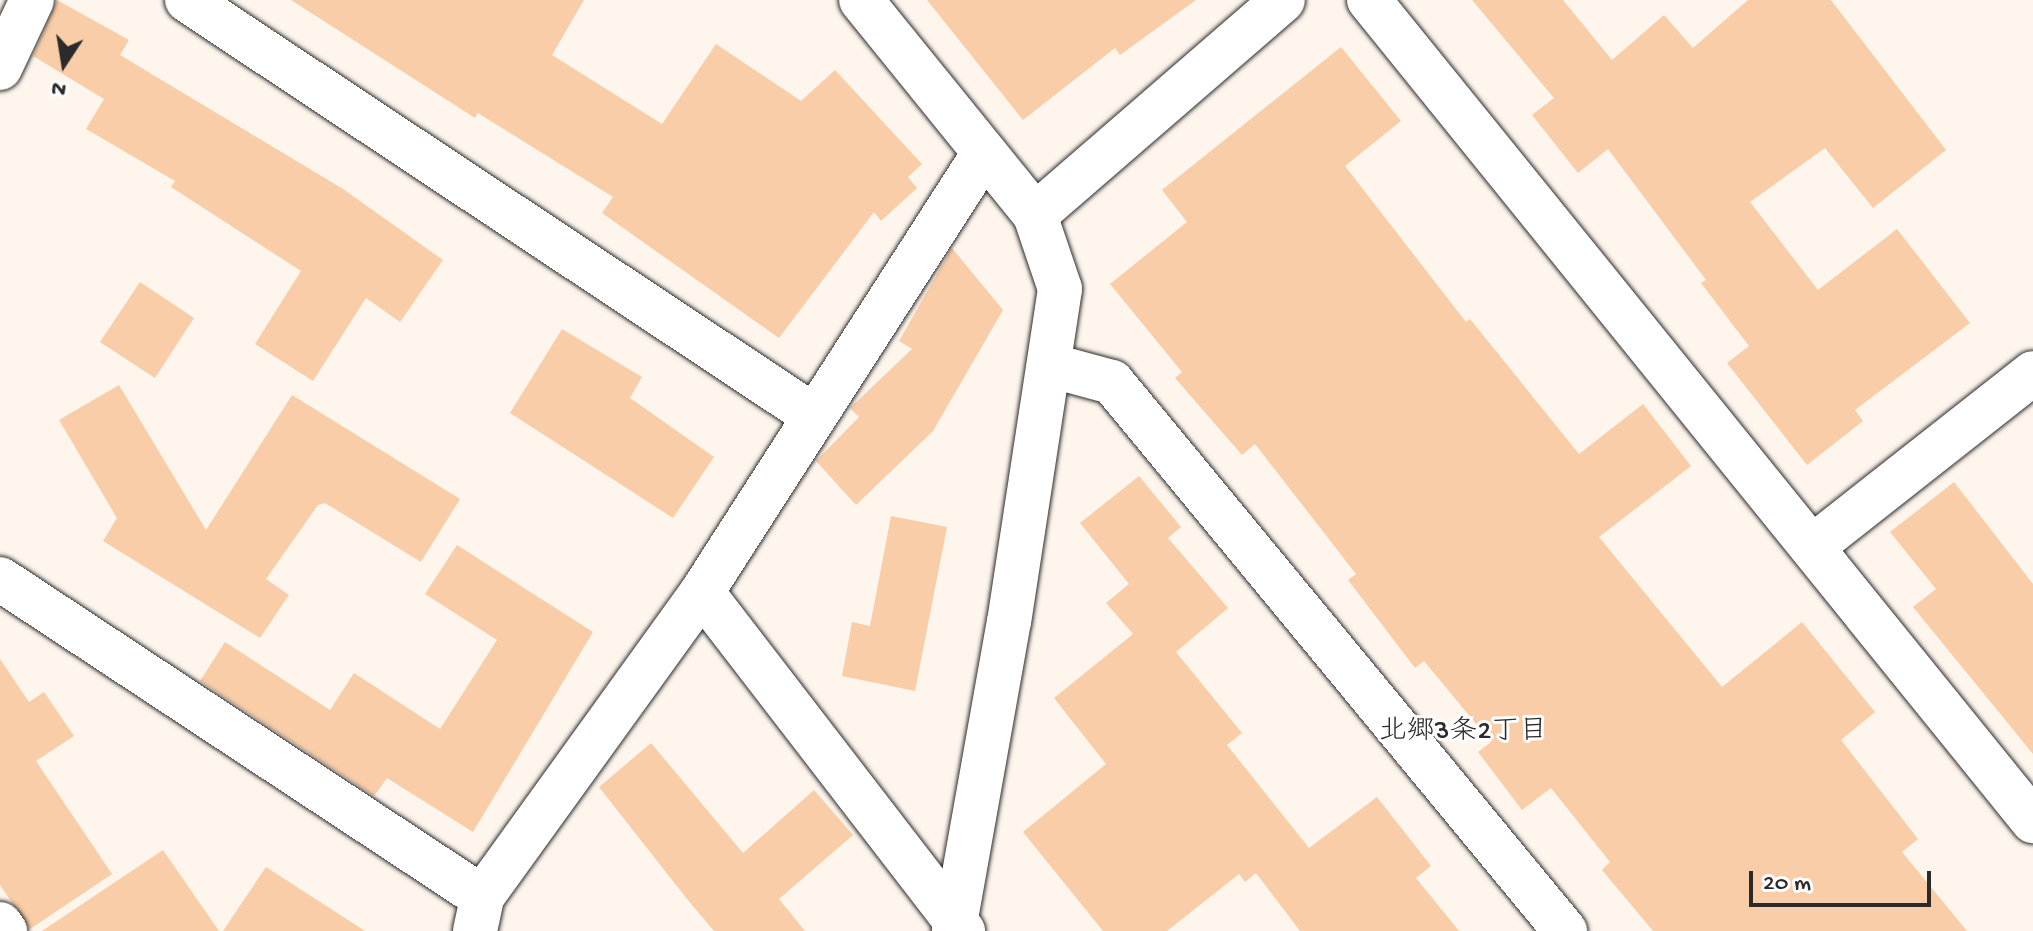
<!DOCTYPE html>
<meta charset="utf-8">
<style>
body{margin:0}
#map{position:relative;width:2033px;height:931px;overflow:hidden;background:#fef5ed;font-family:"Gochi Hand","Klee One",sans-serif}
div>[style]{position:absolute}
.building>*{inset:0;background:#f8cda7}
.roads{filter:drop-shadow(0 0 2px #2b2b2b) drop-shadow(0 0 2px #2b2b2b)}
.minor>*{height:44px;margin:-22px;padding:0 22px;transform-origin:22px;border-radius:22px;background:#fff}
span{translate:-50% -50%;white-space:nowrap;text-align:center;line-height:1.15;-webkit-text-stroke:6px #fff;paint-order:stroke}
.neighbourhood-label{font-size:28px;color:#2b2b2b}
.north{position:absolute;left:24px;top:24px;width:80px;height:80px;-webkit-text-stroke:6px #fff;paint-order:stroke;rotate:192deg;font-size:22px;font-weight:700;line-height:32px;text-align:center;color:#2b2b2b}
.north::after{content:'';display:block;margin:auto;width:28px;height:36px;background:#2b2b2b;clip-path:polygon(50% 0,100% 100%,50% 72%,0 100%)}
.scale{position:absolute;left:1749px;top:871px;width:182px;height:36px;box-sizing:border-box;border:4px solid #2b2b2b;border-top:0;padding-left:10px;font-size:24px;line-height:28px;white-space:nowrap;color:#2b2b2b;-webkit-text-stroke:6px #fff;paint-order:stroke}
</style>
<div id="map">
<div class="building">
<i style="clip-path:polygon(57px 0,129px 40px,120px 55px,343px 189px,443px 260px,400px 322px,366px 298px,313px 381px,255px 344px,301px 271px,171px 187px,175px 181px,86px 129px,104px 99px,33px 56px)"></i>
<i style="clip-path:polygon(291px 0,584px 0,552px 55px,662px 124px,716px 44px,801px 101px,835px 70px,922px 164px,908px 177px,917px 188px,881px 221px,874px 212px,779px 338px,602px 213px,613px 197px,478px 113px,475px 118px)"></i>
<i style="clip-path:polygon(927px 0,1196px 0,1120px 55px,1115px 48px,1023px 120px)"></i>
<i style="clip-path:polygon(1472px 0,1563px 0,1612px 60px,1664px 15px,1693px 48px,1748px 0,1831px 0,1946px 150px,1873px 208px,1825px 148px,1750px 202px,1818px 290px,1897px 229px,1970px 323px,1855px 410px,1863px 421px,1807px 465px,1727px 363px,1749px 346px,1701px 283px,1706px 280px,1608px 149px,1578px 173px,1532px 115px,1554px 98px)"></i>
<i style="clip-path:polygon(1341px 47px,1401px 121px,1345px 166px,1466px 322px,1470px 319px,1579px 454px,1643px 404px,1691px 466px,1599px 537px,1722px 687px,1802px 622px,1875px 712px,1841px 740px,1918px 839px,1902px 852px,1967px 931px,1653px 931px,1602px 870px,1610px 862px,1551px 788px,1522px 810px,1478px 752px,1491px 742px,1424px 661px,1415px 668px,1348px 580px,1356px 574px,1255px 444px,1242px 455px,1175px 378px,1182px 372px,1110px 284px,1187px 222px,1162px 190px)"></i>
<i style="clip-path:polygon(952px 248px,1003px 310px,933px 431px,856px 505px,816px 461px,859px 417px,850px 408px,912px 349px,899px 341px)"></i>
<i style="clip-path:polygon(140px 282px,194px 318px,155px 378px,100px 342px)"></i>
<i style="clip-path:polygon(562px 329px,642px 377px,630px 398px,714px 457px,673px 518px,510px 413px)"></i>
<i style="clip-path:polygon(119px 385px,206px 530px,292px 395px,460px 499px,421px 562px,325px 503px,318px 505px,266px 579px,289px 595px,260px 638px,103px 541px,117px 518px,59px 420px)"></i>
<i style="clip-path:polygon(1139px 476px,1181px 527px,1168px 538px,1228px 608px,1176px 652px,1242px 733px,1227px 745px,1309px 848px,1377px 797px,1431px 866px,1416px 878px,1459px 931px,1300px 931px,1256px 873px,1245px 882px,1239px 874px,1167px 931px,1103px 931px,1023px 832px,1106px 764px,1054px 698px,1133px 634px,1106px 603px,1129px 584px,1080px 523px)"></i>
<i style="clip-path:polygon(1954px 482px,2033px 584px,2033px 754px,1913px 607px,1936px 589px,1890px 532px)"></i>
<i style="clip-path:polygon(891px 516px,947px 527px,915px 691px,842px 676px,852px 622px,870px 626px)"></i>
<i style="clip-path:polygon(457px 545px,593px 632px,473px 832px,387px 778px,374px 796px,200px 681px,225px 642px,330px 710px,354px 673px,440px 729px,497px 640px,425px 594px)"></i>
<i style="clip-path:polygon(0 659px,29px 702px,44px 692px,74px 736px,36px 761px,112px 874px,30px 929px,0 885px)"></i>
<i style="clip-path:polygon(651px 743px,743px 853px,814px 790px,853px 835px,779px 899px,805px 931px,714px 931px,687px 899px,599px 787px)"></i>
<i style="clip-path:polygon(163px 850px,219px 931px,42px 931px)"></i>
<i style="clip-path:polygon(266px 867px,365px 931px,223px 931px)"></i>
</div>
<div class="roads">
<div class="minor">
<i style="left:187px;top:0;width:749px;rotate:33.56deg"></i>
<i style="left:861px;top:0;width:277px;rotate:51deg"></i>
<i style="left:1035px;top:215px;width:78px;rotate:71.3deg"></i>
<i style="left:1060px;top:289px;width:336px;rotate:98.7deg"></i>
<i style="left:1009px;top:621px;width:315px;rotate:100.1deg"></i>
<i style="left:1369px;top:0;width:1056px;rotate:51.04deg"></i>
<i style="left:0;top:68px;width:75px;rotate:-64.8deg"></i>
<i style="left:1035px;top:215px;width:328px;rotate:-40.9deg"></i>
<i style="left:1049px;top:365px;width:65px;rotate:15.1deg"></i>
<i style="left:1112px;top:382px;width:712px;rotate:50.47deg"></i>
<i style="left:1812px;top:547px;width:281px;rotate:-38.2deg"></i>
<i style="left:0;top:579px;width:577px;rotate:33.41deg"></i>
<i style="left:702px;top:592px;width:428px;rotate:52.4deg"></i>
<i style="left:0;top:924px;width:9px;rotate:54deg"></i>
<i style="left:475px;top:931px;width:35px;rotate:-78deg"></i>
<i style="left:482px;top:897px;width:376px;rotate:-54.2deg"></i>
<i style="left:702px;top:592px;width:522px;rotate:-57.28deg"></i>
</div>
</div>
<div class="neighbourhood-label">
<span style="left:1463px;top:733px">北郷3条2丁目</span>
</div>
<div class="north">N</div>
<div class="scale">20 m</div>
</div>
